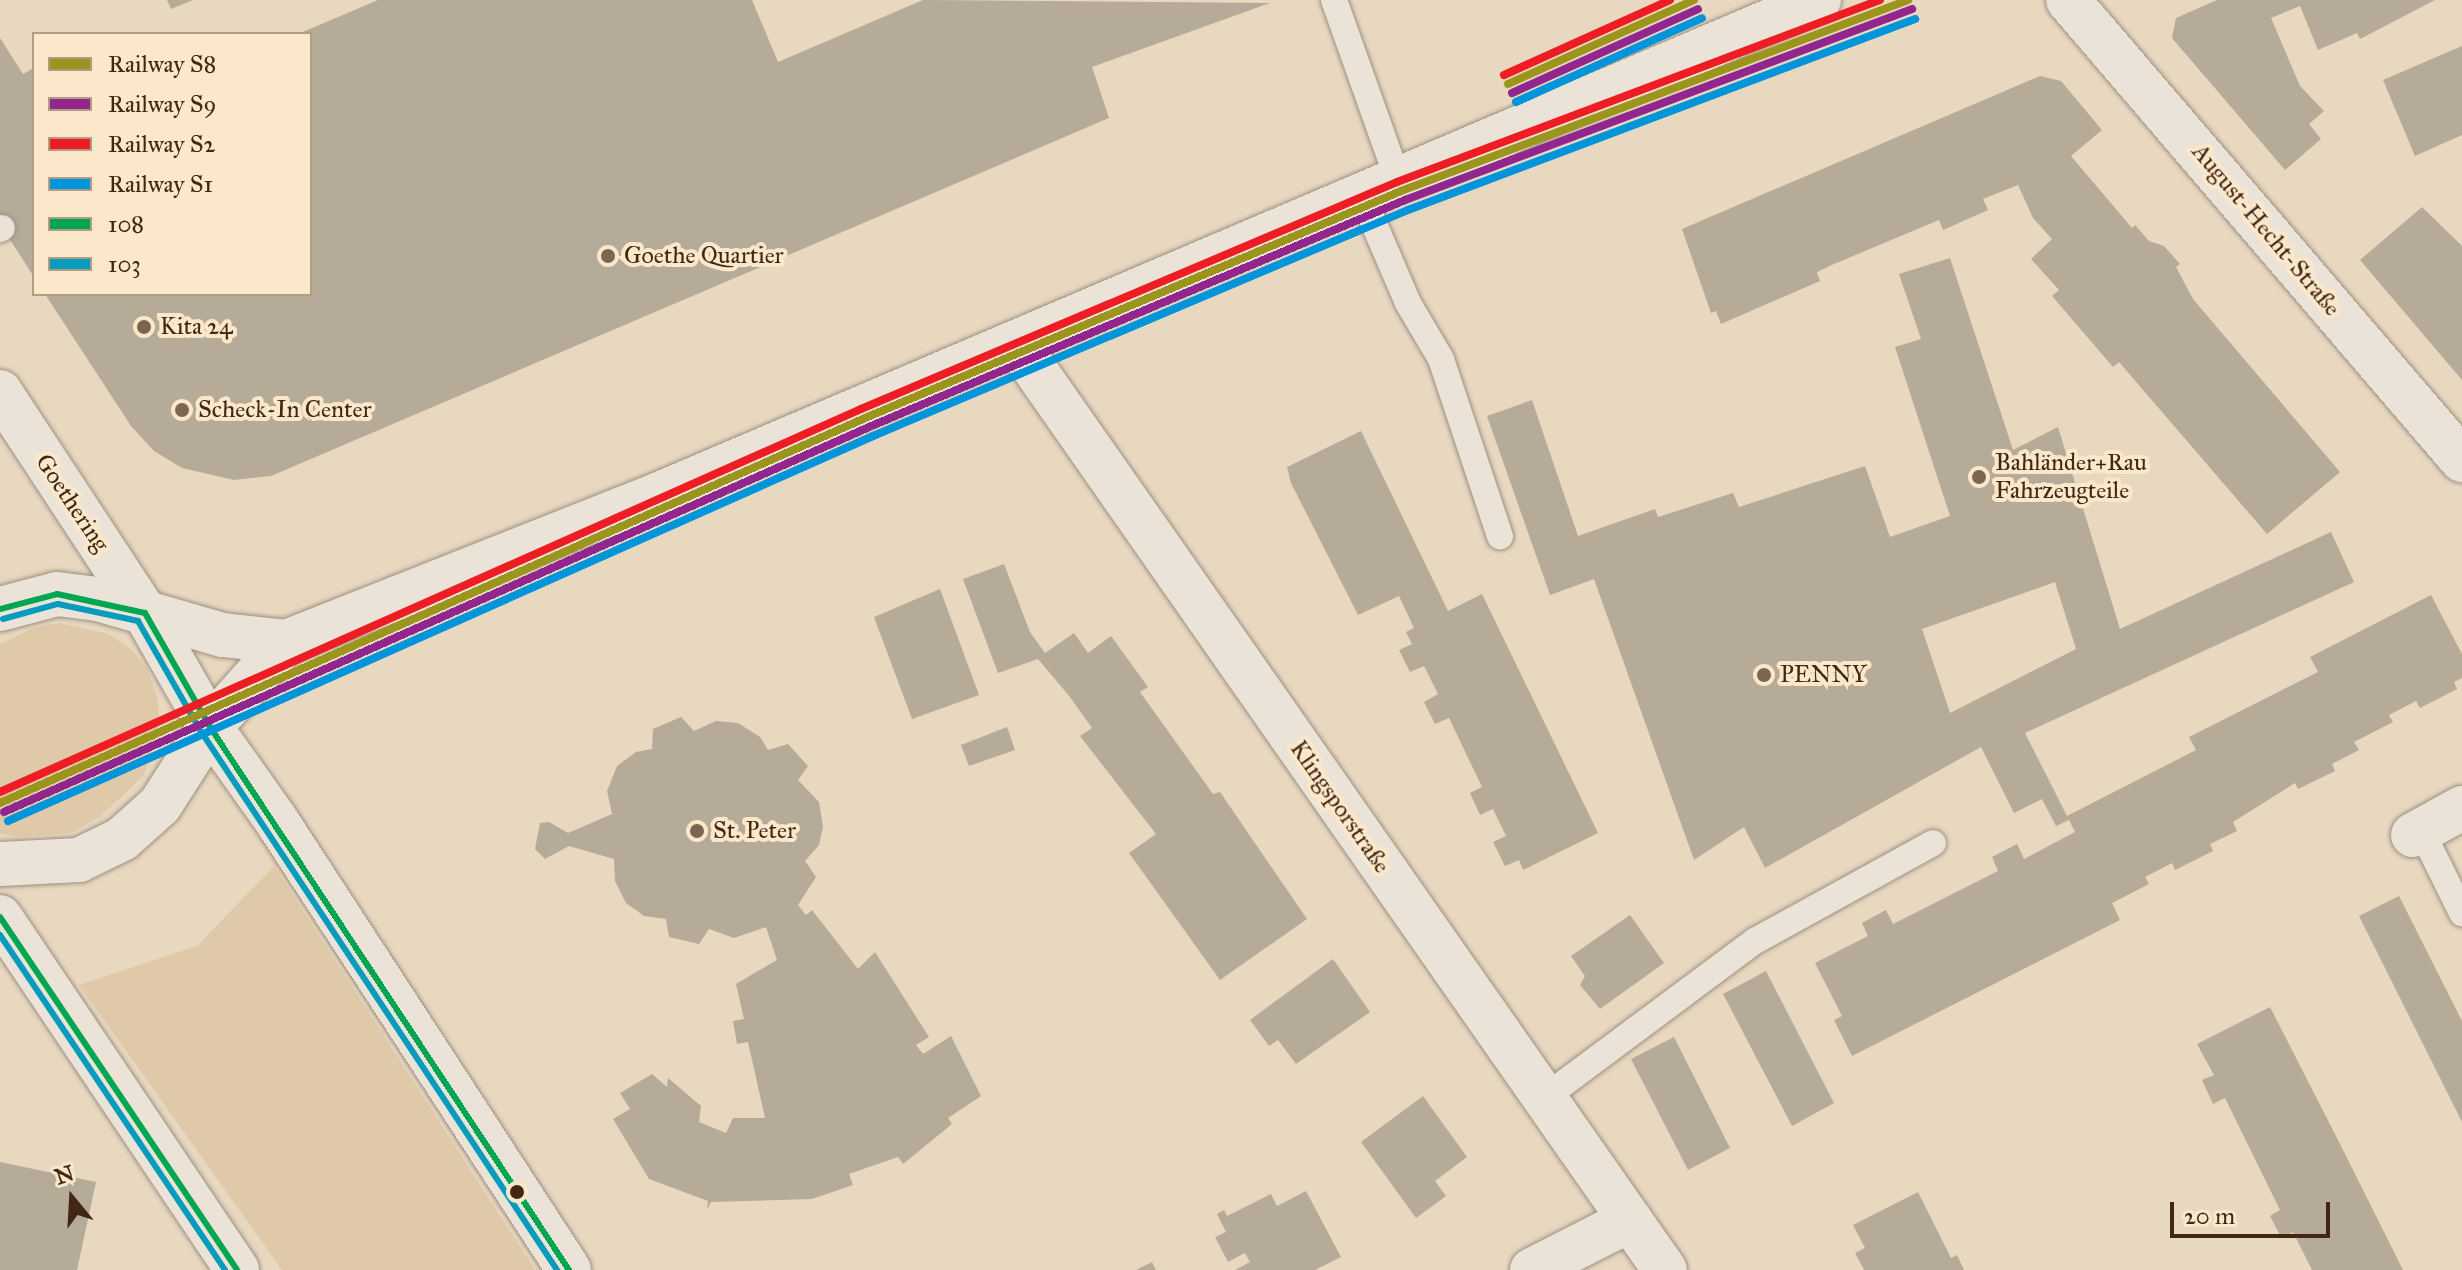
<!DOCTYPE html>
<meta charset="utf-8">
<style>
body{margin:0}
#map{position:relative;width:2462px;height:1270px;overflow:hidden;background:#e8d8c0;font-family:"IM FELL Great Primer",serif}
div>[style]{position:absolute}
.green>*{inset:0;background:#e0c9a8}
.building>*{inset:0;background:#b6aa98}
.roads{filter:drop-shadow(0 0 2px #9d9081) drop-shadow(0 0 2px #9d9081)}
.lane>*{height:26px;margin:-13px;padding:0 13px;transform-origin:13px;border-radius:13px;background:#ebe3d7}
.street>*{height:44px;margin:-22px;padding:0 22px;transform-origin:22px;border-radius:22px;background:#ebe3d7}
.secondary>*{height:44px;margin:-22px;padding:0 22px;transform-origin:22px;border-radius:22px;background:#ebe3d7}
.bus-1>*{height:6px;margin:-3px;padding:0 3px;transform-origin:3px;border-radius:3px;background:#00a651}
.bus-2>*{height:6px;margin:-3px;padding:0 3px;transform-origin:3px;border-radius:3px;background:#079cbc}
.rail-1>*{height:8px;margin:-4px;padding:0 4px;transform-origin:4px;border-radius:4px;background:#9b951d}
.rail-2>*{height:8px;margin:-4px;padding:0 4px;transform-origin:4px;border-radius:4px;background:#91268f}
.rail-3>*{height:8px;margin:-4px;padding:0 4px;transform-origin:4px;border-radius:4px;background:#ee1c23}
.rail-4>*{height:8px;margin:-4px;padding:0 4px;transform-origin:4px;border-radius:4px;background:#0095da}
.dots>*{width:22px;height:22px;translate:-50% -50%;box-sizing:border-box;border:4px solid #fbe8cb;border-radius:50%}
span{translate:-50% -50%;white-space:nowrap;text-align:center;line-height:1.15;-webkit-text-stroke:8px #fbe8cb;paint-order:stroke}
.street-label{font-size:24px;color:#422715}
.poi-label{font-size:24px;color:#422715}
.left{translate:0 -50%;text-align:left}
.legend{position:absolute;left:32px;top:32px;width:280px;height:264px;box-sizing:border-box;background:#fbe8cb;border:2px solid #b19b82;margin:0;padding:10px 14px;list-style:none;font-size:24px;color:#422715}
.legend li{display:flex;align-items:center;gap:16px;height:40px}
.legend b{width:40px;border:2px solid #b19b82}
.north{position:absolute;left:32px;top:1158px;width:80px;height:80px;-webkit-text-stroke:6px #fbe8cb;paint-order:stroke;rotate:342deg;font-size:22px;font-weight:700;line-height:32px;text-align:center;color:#422715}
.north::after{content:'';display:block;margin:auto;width:28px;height:36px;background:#422715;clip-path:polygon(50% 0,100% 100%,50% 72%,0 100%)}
.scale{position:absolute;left:2170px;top:1202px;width:160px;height:36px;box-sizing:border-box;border:4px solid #422715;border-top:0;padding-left:10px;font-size:24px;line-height:28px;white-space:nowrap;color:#422715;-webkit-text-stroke:6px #fbe8cb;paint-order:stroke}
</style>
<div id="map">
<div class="green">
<i style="clip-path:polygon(60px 623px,108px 634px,131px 649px,148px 670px,158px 700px,159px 730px,144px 775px,100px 817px,71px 833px,16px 837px,0 833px,0 644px,33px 628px)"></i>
<i style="clip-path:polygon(274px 866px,535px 1270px,282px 1270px,79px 985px,197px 946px)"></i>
</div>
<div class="building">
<i style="clip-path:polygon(167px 0,193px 0,171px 9px)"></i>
<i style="clip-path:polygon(378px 0,752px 0,778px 62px,923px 0,1270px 3px,1092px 67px,1109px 118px,271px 476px,234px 480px,182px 468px,154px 451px,131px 426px,45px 294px,310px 294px,310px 34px,298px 34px)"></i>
<i style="clip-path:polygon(2217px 0,2435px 0,2360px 39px,2357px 33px,2318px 50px,2300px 6px,2271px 18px,2300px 86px,2324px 111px,2309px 124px,2321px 139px,2285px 170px,2172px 38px,2176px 18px)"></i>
<i style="clip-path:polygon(0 38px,23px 74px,34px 68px,34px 277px,0 224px)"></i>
<i style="clip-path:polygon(2462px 46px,2462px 135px,2415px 156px,2383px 80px)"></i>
<i style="clip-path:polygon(2040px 76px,2061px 81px,2102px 130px,2071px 156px,2132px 228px,2135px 225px,2149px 241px,2164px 246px,2180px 264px,2176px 267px,2193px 299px,2340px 472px,2267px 534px,2119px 362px,2113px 367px,2052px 296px,2059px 290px,2031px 259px,2052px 239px,2033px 218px,2018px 185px,1983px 199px,1988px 210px,1943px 230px,1939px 220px,1834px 264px,1817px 272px,1820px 281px,1721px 324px,1716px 311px,1711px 313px,1682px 229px)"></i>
<i style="clip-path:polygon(2422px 207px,2462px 246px,2462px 380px,2360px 260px)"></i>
<i style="clip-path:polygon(evenodd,1950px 258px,2013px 450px,2058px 427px,2120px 629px,2331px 532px,2354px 582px,2025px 733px,2067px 816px,2196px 750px,2189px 737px,2318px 672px,2310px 657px,2431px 595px,2462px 654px,2462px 678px,2454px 682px,2457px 689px,2420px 708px,2416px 701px,2389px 715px,2393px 722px,2354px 742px,2359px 750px,2332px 764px,2335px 771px,2298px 789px,2295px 783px,2233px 822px,2237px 831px,2210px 844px,2213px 851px,2175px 870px,2172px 863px,2145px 877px,2149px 884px,2112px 903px,2120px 920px,1852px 1056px,1834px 1020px,1842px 1016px,1815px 963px,1868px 936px,1862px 923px,1886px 910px,1893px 924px,1998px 871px,1992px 857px,2017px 844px,2024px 859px,2075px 832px,2069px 820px,2056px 826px,2042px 799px,2014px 813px,1981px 747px,1765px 868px,1744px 827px,1694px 860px,1594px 579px,1550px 595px,1487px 416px,1532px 400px,1578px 536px,1655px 509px,1658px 517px,1733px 493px,1739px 507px,1865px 466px,1890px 537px,1950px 516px,1895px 347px,1921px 339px,1899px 274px,1950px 258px,2055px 582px,2076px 649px,1950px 713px,1922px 629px,2055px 582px)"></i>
<i style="clip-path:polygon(1361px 431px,1448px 611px,1482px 594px,1598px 833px,1523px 870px,1519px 860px,1505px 866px,1493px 842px,1506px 836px,1493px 809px,1480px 815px,1470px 793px,1482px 787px,1449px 718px,1435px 724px,1424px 702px,1438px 694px,1424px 666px,1410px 672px,1399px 650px,1412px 644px,1406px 632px,1414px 628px,1399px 596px,1358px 615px,1291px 483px,1287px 467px)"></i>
<i style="clip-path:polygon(1004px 564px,1030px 632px,1045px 653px,1074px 633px,1088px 653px,1111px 636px,1148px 687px,1140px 692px,1213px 794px,1220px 792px,1307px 919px,1220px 980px,1129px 853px,1156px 834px,1080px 736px,1092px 728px,1070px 697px,1038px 659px,998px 673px,963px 579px)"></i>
<i style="clip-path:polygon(940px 589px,979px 695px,912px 719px,874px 617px)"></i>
<i style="clip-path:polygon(681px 717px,694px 731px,716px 721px,738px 723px,760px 737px,768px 750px,788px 744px,808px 766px,798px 780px,819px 802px,823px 827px,819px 845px,805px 861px,816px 877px,798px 905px,806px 915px,812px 910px,858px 969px,875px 952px,929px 1037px,916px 1045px,923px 1054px,951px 1036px,981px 1096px,948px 1118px,952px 1124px,903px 1164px,898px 1157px,849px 1174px,853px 1185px,812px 1199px,711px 1202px,707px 1210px,708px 1201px,649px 1179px,613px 1119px,630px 1109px,620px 1093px,652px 1074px,667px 1087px,668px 1078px,701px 1106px,699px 1122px,726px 1133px,733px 1118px,765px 1118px,748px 1042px,737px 1044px,733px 1021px,744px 1019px,736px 984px,777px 960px,766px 927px,734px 938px,709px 929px,699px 944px,669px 937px,666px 919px,644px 916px,626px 903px,615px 881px,614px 859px,569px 846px,545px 859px,535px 849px,540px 823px,549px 822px,568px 833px,612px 814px,607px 791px,617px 766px,636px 752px,652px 749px,653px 729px)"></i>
<i style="clip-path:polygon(1007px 727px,1015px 750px,969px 766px,961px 745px)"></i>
<i style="clip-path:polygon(2399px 896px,2462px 1021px,2462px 1122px,2359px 916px)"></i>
<i style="clip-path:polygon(1630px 915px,1664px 963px,1600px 1009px,1580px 985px,1585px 976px,1571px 956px)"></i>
<i style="clip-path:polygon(1333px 959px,1370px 1012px,1296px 1064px,1278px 1040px,1269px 1046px,1250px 1020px)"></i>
<i style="clip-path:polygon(1766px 971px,1834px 1103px,1792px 1126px,1723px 994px)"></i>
<i style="clip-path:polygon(2270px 1007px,2340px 1144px,2403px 1270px,2312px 1270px,2293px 1232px,2282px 1239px,2270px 1216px,2280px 1210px,2225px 1098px,2213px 1104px,2202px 1080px,2214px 1075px,2197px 1044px)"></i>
<i style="clip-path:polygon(1674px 1037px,1730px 1148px,1688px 1170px,1631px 1059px)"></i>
<i style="clip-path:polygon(1423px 1096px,1467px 1157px,1435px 1181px,1446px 1196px,1416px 1218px,1361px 1142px)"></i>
<i style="clip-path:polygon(0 1162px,96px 1182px,77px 1270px,0 1270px)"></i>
<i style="clip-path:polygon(1306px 1191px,1341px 1257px,1315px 1270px,1235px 1270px,1250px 1262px,1245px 1253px,1228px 1262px,1215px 1237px,1226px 1232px,1217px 1214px,1224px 1210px,1227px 1216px,1271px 1194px,1277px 1206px)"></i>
<i style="clip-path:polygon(1918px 1192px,1951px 1258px,1957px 1255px,1964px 1270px,1864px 1270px,1855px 1253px,1865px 1248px,1853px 1225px)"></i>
<i style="clip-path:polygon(1152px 1262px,1156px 1270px,1136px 1270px)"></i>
</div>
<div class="roads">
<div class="lane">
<i style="left:1334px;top:0;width:191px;rotate:70.4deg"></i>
<i style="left:1362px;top:196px;width:116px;rotate:66.7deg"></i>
<i style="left:1408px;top:303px;width:65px;rotate:59.5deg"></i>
<i style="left:1441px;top:359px;width:187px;rotate:71.6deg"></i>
<i style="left:0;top:229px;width:2px;rotate:-27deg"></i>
<i style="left:2421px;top:830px;width:93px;rotate:63.7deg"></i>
<i style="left:1544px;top:1098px;width:263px;rotate:-36.7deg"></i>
<i style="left:1755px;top:941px;width:203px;rotate:-28.8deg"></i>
</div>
<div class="street">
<i style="left:2068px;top:0;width:606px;rotate:49.42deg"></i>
<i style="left:1017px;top:344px;width:1130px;rotate:55.02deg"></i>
<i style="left:2413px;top:835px;width:56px;rotate:-28.9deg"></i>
<i style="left:1532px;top:1270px;width:110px;rotate:-27deg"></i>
</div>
<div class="secondary">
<i style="left:0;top:392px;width:264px;rotate:56.7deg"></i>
<i style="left:145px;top:613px;width:131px;rotate:60.3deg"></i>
<i style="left:210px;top:727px;width:114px;rotate:54.6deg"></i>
<i style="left:276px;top:820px;width:537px;rotate:56.93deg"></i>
<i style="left:0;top:609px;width:59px;rotate:-14.7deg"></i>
<i style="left:57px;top:594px;width:41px;rotate:7deg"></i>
<i style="left:98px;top:599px;width:130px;rotate:16.1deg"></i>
<i style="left:223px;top:635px;width:63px;rotate:6.3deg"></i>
<i style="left:286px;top:642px;width:399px;rotate:-21.6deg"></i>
<i style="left:657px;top:495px;width:1263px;rotate:-23.07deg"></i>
<i style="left:0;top:864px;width:79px;rotate:-2.9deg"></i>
<i style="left:79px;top:860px;width:48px;rotate:-26deg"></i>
<i style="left:122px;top:839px;width:51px;rotate:-41.8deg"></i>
<i style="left:160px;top:805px;width:93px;rotate:-57.3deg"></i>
<i style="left:210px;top:727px;width:114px;rotate:-48.2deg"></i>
<i style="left:0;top:917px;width:425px;rotate:56.1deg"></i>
</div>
</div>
<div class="bus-1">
<i style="left:0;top:609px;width:59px;rotate:-14.7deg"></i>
<i style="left:57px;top:594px;width:90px;rotate:12.2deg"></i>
<i style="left:145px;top:613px;width:131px;rotate:60.3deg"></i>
<i style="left:210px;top:727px;width:651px;rotate:56.53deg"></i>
<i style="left:0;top:917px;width:425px;rotate:56.1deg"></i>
</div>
<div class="bus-2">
<i style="left:3px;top:619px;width:57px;rotate:-15.3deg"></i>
<i style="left:58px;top:604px;width:82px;rotate:12deg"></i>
<i style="left:138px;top:621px;width:129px;rotate:60.3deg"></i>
<i style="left:202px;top:733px;width:644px;rotate:56.53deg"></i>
<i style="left:0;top:935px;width:404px;rotate:56.1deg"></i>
</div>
<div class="rail-1">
<i style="left:1508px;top:84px;width:204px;rotate:-24.3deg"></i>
<i style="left:0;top:803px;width:947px;rotate:-23.99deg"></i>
<i style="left:865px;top:418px;width:582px;rotate:-22.95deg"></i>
<i style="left:1401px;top:191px;width:542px;rotate:-20.64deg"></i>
</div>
<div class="rail-2">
<i style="left:1512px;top:93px;width:204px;rotate:-24.3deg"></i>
<i style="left:4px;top:812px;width:947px;rotate:-23.99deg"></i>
<i style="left:869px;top:427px;width:582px;rotate:-22.95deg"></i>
<i style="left:1405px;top:200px;width:542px;rotate:-20.64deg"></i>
</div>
<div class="rail-3">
<i style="left:1504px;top:75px;width:182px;rotate:-24.3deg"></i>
<i style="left:0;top:792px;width:942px;rotate:-23.98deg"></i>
<i style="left:861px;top:409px;width:582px;rotate:-22.95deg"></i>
<i style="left:1397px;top:182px;width:516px;rotate:-20.65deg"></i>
</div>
<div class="rail-4">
<i style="left:1516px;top:102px;width:204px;rotate:-24.3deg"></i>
<i style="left:8px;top:821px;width:947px;rotate:-23.99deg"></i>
<i style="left:873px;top:436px;width:581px;rotate:-22.9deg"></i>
<i style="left:1408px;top:210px;width:542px;rotate:-20.64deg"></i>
</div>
<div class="dots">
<i style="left:608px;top:256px;background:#7c6551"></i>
<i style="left:144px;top:327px;background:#7c6551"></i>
<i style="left:182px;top:410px;background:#7c6551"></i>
<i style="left:1979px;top:477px;background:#7c6551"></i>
<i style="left:1764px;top:675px;background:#7c6551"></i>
<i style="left:697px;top:831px;background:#7c6551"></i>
<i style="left:517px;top:1192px;background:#422715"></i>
</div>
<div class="street-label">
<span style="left:2266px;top:230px;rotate:50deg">August-Hecht-Straße</span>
<span style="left:72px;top:503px;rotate:56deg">Goethering</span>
<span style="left:1340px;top:807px;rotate:55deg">Klingsporstraße</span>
</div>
<div class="poi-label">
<span class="left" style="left:624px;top:256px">Goethe Quartier</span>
<span class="left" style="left:160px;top:327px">Kita 24</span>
<span class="left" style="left:198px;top:410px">Scheck-In Center</span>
<span class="left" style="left:1995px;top:477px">Bahländer+Rau<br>Fahrzeugteile</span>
<span class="left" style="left:1780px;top:675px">PENNY</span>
<span class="left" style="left:713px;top:831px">St. Peter</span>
</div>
<ul class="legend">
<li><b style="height:10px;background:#9b951d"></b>Railway S8</li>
<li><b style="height:10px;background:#91268f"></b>Railway S9</li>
<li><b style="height:10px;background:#ee1c23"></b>Railway S2</li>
<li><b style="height:10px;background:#0095da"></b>Railway S1</li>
<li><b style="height:10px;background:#00a651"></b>108</li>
<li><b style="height:10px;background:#079cbc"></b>103</li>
</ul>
<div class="north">N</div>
<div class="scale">20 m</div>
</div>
